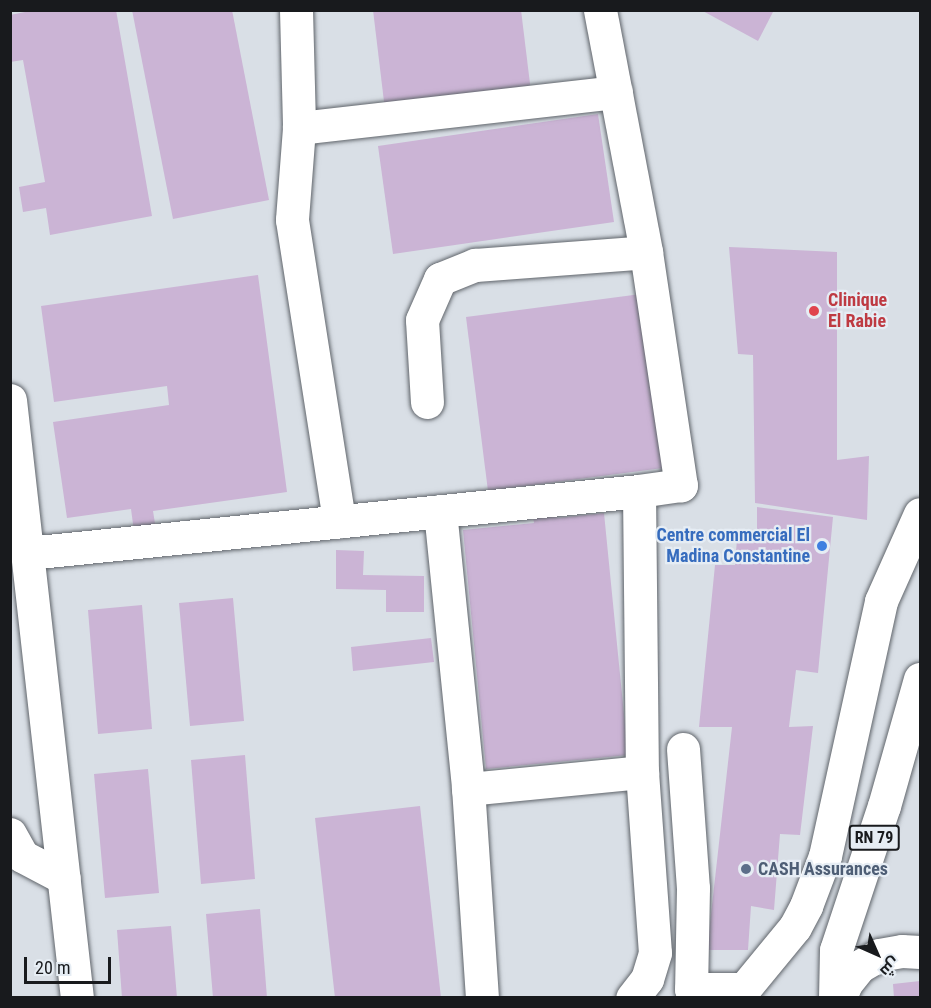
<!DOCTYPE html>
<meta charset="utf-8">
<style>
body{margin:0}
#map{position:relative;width:931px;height:1008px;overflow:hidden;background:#d9dfe6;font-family:"Roboto Condensed",Cairo,sans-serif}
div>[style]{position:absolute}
.building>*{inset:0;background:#cbb4d5}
.roads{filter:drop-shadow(0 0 2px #60656b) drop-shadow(0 0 2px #60656b)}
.minor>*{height:33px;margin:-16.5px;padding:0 16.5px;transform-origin:16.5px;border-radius:16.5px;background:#fff}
.highway>*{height:33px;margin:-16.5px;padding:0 16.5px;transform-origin:16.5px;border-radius:16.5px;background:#fff}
.dots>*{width:16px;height:16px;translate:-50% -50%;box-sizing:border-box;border:3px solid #e6edf4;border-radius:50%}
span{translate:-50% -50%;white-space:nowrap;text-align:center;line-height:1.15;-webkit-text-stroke:4.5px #e6edf4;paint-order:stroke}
.shield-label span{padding:2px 4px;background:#e6edf4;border:2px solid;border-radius:4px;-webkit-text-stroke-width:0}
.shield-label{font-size:16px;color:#181a1d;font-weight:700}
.health-label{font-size:18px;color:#be3a42;font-weight:700}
.left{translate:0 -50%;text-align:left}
.shop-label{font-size:18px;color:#366cbe;font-weight:700}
.right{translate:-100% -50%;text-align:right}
.service-label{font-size:18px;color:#4e5e75;font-weight:700}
.frame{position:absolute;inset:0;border:12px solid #181a1d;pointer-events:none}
.north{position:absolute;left:847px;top:924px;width:60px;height:60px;-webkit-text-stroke:4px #e6edf4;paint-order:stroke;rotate:135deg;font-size:16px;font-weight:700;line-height:24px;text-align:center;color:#181a1d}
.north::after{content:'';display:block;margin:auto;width:21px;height:27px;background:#181a1d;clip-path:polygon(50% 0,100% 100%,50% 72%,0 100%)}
.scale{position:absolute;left:24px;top:957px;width:87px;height:27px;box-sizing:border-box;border:3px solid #181a1d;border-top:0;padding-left:8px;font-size:18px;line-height:21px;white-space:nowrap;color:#181a1d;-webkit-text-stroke:4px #e6edf4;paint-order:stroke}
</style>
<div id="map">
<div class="building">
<i style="clip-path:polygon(35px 10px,116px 10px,152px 216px,50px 235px,46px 208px,23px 212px,19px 187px,45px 182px,23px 60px,10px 62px,10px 15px)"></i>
<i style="clip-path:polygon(132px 10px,232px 10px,269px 200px,173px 219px)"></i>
<i style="clip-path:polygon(373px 10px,521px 10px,531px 92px,385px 110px)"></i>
<i style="clip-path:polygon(701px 10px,774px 10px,758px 41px)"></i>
<i style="clip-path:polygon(598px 114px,614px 222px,393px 254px,378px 146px)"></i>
<i style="clip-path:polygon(729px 247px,837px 252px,837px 460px,869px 456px,867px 520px,755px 503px,753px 355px,738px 354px)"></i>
<i style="clip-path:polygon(258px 275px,287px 492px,153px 511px,157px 536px,135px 539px,131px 509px,67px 518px,53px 422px,169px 405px,167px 386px,54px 402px,41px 306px)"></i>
<i style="clip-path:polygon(641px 294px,663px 468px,488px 491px,466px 317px)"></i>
<i style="clip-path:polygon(757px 507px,833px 517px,818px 673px,796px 670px,789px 727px,813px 726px,800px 835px,780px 834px,774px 910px,751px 906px,748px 950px,707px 950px,732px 727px,699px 727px,715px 565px,735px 565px,737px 539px,757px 537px)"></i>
<i style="clip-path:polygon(556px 508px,557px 518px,604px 513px,628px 755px,486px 769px,463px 530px,534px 523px,532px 511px)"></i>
<i style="clip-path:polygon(336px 550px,364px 551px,363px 575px,424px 576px,424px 612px,386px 612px,386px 590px,336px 589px)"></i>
<i style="clip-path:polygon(233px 598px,244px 721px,190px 726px,179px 603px)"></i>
<i style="clip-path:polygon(142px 605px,152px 729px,98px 734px,88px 610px)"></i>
<i style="clip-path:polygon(431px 638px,434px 662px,353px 671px,351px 647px)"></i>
<i style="clip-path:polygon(245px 755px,255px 879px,201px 884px,191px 760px)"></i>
<i style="clip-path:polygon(148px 769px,159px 893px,105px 898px,94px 774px)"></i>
<i style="clip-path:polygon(420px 806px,441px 998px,335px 998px,315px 818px)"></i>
<i style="clip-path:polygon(260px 909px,267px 998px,213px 998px,206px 914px)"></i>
<i style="clip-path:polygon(171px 926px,177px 998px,122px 998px,117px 930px)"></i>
<i style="clip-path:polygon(920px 981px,920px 998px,894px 998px,893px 984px)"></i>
</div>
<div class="roads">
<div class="minor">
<i style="left:296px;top:10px;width:118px;rotate:88.5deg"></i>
<i style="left:299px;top:128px;width:92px;rotate:94.4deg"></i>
<i style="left:292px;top:220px;width:305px;rotate:81.1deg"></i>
<i style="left:600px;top:10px;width:246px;rotate:79.2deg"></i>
<i style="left:646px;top:252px;width:236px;rotate:81.5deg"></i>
<i style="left:681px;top:485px;width:42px;rotate:171.9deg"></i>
<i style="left:639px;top:491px;width:281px;rotate:89.4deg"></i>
<i style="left:642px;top:772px;width:181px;rotate:85.9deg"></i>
<i style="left:655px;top:953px;width:27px;rotate:107deg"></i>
<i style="left:647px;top:979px;width:24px;rotate:128deg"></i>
<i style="left:299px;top:128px;width:319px;rotate:-6.5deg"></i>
<i style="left:10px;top:400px;width:602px;rotate:83.61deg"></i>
<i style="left:427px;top:402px;width:82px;rotate:-93.5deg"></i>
<i style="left:422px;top:320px;width:45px;rotate:-66.3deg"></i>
<i style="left:440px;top:279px;width:38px;rotate:-22deg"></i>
<i style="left:475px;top:265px;width:171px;rotate:-4.3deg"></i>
<i style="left:440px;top:511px;width:279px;rotate:84.2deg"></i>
<i style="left:28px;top:553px;width:614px;rotate:-5.79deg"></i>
<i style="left:683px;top:749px;width:139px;rotate:85.9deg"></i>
<i style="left:693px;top:888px;width:101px;rotate:91.1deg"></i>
<i style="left:691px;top:989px;width:53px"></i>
<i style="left:744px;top:989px;width:80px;rotate:-50.6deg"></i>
<i style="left:795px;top:927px;width:24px;rotate:-62deg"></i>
<i style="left:806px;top:906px;width:53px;rotate:-69.2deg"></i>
<i style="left:825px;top:856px;width:261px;rotate:-77.6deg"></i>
<i style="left:881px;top:601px;width:95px;rotate:-65.9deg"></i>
<i style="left:10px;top:834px;width:25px;rotate:61deg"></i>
<i style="left:22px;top:856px;width:47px;rotate:27.6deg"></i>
<i style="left:482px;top:998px;width:209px;rotate:-93.8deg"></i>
<i style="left:468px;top:789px;width:175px;rotate:-5.6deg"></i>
</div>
<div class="highway">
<i style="left:835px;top:998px;width:48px;rotate:-88.8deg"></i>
<i style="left:836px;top:950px;width:152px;rotate:-71.6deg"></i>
<i style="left:884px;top:806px;width:132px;rotate:-74.2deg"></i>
<i style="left:840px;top:998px;width:16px;rotate:-68deg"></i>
<i style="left:846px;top:983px;width:22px;rotate:-51deg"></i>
<i style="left:860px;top:966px;width:22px;rotate:-30deg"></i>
<i style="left:879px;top:955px;width:23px;rotate:-10deg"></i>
<i style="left:902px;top:951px;width:18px;rotate:3deg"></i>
</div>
</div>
<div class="dots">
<i style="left:814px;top:311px;background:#e0444e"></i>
<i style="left:822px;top:546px;background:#3f7fe0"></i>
<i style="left:746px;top:869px;background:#5c6f8a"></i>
</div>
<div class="shield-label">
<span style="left:874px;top:838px">RN 79</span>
</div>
<div class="health-label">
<span class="left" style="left:828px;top:311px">Clinique<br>El Rabie</span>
</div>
<div class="shop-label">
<span class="right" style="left:810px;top:546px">Centre commercial El<br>Madina Constantine</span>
</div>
<div class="service-label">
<span class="left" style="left:758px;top:869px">CASH Assurances</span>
</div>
<div class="frame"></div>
<div class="north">ش</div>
<div class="scale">20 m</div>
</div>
